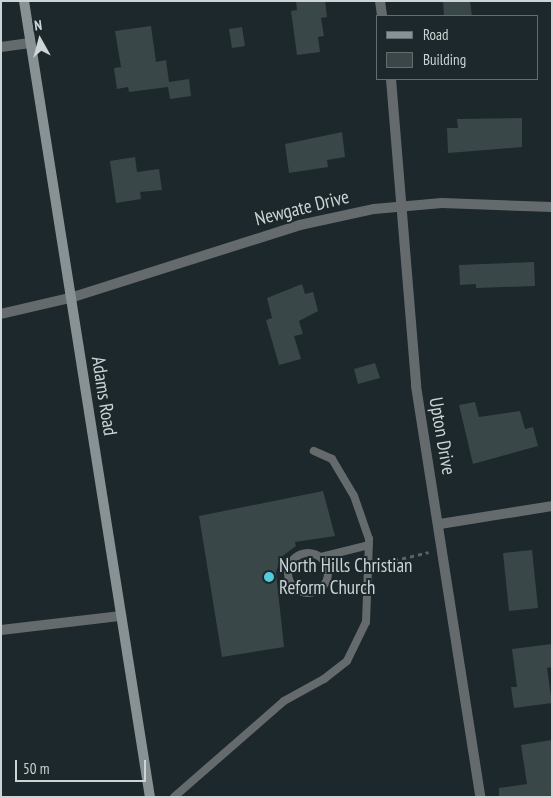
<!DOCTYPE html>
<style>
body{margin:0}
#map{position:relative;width:553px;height:798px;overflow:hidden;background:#1c282b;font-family:"PT Sans Narrow",sans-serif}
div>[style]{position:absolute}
.building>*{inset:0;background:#3a4749}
.path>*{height:3px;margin-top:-1.5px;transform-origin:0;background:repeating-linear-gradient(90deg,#596466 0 4px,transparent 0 8px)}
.lane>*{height:8px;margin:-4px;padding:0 4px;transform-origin:4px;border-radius:4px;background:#656b6c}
.lane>.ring{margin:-4px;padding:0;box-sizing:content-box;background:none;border:8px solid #656b6c;border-radius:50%}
.street>*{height:10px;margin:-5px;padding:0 5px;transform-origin:5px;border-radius:5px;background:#656b6c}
.secondary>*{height:10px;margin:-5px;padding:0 5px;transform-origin:5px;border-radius:5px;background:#889294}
.dots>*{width:14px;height:14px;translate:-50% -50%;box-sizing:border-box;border:2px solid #1c282b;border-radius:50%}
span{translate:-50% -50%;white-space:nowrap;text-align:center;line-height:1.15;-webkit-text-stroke:4px #1c282b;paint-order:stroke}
.street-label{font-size:19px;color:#ccd4d5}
.poi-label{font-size:19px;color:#ccd4d5}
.left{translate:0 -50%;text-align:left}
.frame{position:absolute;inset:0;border:2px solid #ccd4d5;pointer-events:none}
.legend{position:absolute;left:376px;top:15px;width:162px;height:65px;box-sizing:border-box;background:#1c282b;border:1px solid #626d6f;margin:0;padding:6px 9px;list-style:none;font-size:15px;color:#ccd4d5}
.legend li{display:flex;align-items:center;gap:10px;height:25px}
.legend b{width:25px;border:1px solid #626d6f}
.north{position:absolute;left:15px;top:15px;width:50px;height:50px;-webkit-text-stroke:4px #1c282b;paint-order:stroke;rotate:353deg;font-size:14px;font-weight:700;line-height:20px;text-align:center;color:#ccd4d5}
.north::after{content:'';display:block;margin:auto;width:18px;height:22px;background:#ccd4d5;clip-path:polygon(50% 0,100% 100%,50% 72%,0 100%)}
.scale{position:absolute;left:15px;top:760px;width:131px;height:22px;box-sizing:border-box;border:2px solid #ccd4d5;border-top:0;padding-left:6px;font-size:15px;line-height:18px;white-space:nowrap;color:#ccd4d5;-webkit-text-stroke:4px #1c282b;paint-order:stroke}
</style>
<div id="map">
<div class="building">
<i style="clip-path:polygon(296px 1px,325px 1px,327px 17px,321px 18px,324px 36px,318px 37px,320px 52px,297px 55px,291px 11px,297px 10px)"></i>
<i style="clip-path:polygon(443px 1px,470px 1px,472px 16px,444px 16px)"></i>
<i style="clip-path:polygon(151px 26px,156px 62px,166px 60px,169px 82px,189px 79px,191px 96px,170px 99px,168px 87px,129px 92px,128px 87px,117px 89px,114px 68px,121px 67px,115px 31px)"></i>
<i style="clip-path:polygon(242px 27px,245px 46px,232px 48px,229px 29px)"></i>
<i style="clip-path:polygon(522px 118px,522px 147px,448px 153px,447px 128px,458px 128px,457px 119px)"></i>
<i style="clip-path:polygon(342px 132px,345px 157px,327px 160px,328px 167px,289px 173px,285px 144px)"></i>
<i style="clip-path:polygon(135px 157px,137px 172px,159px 169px,162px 190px,140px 192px,141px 199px,116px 203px,110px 161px)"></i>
<i style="clip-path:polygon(534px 262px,535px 286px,476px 288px,476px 284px,460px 285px,459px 265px)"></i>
<i style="clip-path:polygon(302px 284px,305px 294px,313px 292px,318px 311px,299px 321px,303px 334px,294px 336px,301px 359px,279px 365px,266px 320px,272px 318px,267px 298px)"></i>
<i style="clip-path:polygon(375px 363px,380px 378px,358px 384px,354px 369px)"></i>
<i style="clip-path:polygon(475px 402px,479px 417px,520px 411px,525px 429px,533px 427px,538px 446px,473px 464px,459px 405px)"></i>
<i style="clip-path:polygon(323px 491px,335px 536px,295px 542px,296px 546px,280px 558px,276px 573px,284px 647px,222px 657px,199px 516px)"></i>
<i style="clip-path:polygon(532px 550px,538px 608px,509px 611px,503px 553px)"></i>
<i style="clip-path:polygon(552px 644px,552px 667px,547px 668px,552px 703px,514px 708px,511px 687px,517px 687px,512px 649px)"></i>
<i style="clip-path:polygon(552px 740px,552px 797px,499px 797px,499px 788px,527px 784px,521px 745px)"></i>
</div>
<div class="path">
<i style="left:379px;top:564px;width:51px;rotate:-13.5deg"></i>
</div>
<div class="lane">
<i class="ring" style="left:288px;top:553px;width:32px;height:32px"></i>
<i style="left:321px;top:557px;width:49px;rotate:-14deg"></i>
<i style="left:174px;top:797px;width:146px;rotate:-41.1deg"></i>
<i style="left:284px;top:701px;width:46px;rotate:-28.8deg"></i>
<i style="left:324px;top:679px;width:29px;rotate:-38deg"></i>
<i style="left:347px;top:661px;width:43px;rotate:-64deg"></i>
<i style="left:366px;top:622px;width:83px;rotate:-87.9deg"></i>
<i style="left:369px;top:539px;width:46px;rotate:-109.2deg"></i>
<i style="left:354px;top:496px;width:43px;rotate:-120.7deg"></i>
<i style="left:332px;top:459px;width:20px;rotate:-156deg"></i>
</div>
<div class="street">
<i style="left:380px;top:1px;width:15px;rotate:82deg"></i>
<i style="left:1px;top:47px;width:29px;rotate:-8deg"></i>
<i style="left:391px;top:79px;width:308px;rotate:85.3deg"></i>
<i style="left:416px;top:386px;width:416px;rotate:81.1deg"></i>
<i style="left:1px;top:314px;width:71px;rotate:-13.1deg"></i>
<i style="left:70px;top:298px;width:241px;rotate:-17.6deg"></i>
<i style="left:300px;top:225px;width:76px;rotate:-12.2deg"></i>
<i style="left:374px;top:209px;width:68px;rotate:-5deg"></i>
<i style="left:442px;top:203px;width:110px;rotate:2.1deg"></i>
<i style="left:440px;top:524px;width:113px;rotate:-9.1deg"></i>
<i style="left:1px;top:630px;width:121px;rotate:-6.7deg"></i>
</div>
<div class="secondary">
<i style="left:24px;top:1px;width:806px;rotate:81.01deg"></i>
</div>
<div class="dots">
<i style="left:269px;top:577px;background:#54cadd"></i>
</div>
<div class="street-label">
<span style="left:302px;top:208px;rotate:-14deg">Newgate Drive</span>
<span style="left:104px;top:396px;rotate:81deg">Adams Road</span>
<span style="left:442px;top:436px;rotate:80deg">Upton Drive</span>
</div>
<div class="poi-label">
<span class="left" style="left:279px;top:577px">North Hills Christian<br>Reform Church</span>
</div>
<div class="frame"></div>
<ul class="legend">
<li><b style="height:6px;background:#889294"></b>Road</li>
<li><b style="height:14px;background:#3a4749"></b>Building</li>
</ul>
<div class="north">N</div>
<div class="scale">50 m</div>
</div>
